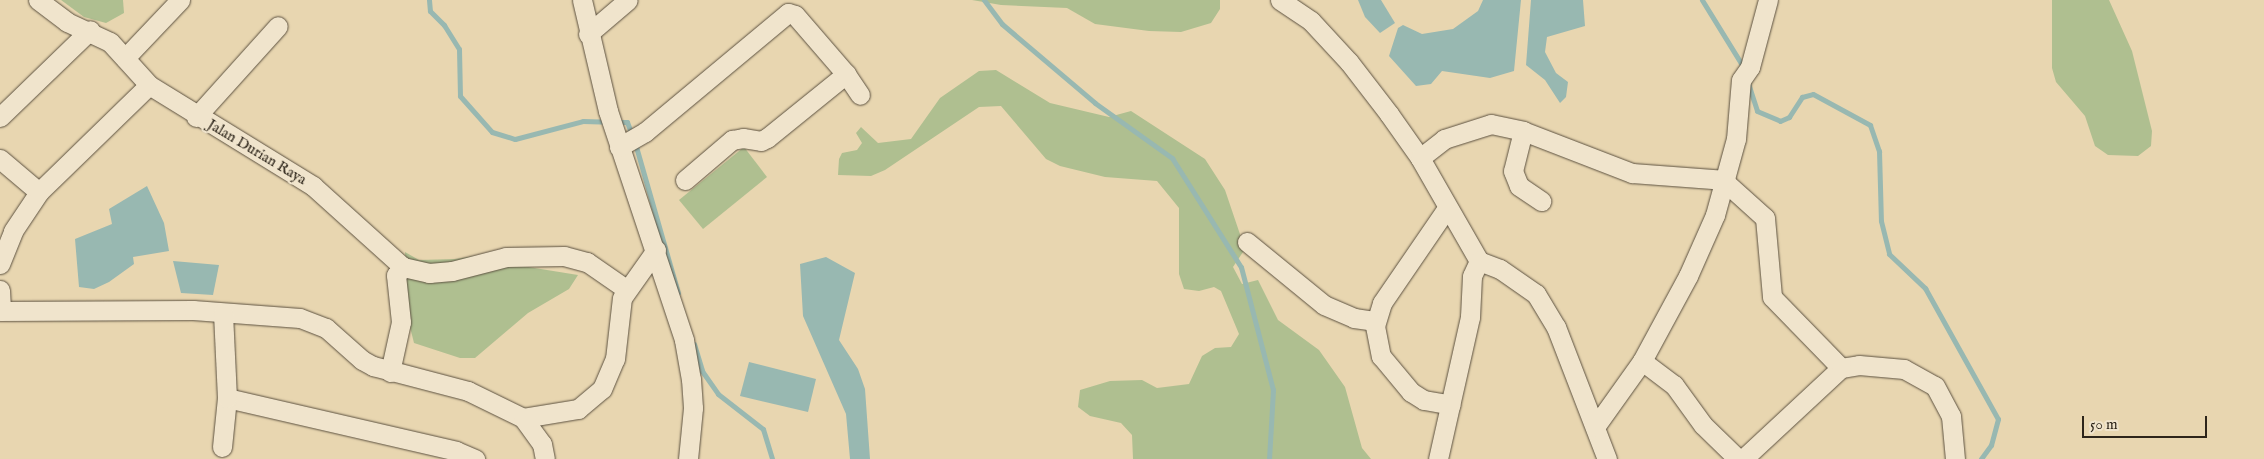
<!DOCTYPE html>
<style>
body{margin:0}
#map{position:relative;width:2264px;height:459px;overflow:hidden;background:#e8d6b0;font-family:"IM FELL English",serif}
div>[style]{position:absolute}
.green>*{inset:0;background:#afbf90}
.water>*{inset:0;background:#98b8b1}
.stream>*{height:5px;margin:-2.5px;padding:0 2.5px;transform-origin:2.5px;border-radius:2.5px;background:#98b8b1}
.roads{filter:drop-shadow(0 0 1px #5c5140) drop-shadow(0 0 1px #5c5140)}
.minor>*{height:19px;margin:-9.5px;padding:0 9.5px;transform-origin:9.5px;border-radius:9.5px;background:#f0e4cc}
span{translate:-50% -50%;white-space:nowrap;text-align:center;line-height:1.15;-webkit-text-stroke:4.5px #f0e4cc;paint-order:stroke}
.street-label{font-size:15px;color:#2d251a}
.scale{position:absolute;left:2082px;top:416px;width:125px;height:22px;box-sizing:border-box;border:2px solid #2d251a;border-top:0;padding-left:6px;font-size:15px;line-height:18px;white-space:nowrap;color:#2d251a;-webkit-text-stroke:4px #f0e4cc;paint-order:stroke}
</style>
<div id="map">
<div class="green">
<i style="clip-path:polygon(61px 0,123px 0,124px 13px,106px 23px,84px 17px)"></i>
<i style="clip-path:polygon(972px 0,1220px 0,1220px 9px,1211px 23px,1181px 32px,1149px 31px,1095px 24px,1067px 8px,1001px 5px)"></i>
<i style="clip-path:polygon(2052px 0,2109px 0,2132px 51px,2152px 131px,2151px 146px,2138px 156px,2108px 155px,2095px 146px,2085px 116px,2056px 82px,2052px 68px)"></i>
<i style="clip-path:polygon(996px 70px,1050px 103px,1109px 117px,1131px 111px,1205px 159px,1225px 190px,1245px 249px,1233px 267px,1242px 284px,1258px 280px,1278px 320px,1319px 350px,1345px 387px,1362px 448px,1371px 459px,1133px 459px,1132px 435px,1121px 423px,1090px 416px,1078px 407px,1080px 390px,1110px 381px,1142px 380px,1157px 388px,1189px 384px,1202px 356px,1215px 348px,1231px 347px,1239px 334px,1221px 291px,1214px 287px,1199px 291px,1184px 289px,1179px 274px,1179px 208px,1157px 181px,1105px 177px,1060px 166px,1046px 159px,1001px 106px,979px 107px,885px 170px,871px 176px,838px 175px,839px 159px,842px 153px,857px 150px,862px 143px,856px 133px,861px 127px,878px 143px,911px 139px,940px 98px,979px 71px)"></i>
<i style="clip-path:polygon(744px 147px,767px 177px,703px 229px,679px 200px)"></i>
<i style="clip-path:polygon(405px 252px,419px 260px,455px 259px,501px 252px,516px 265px,578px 275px,569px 289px,528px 313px,475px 358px,460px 358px,414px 343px,408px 319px)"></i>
</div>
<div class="water">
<i style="clip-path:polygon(1358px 0,1381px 0,1395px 23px,1380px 33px,1365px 17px)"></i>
<i style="clip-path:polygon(1483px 0,1521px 0,1514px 71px,1490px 78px,1442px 71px,1431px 84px,1416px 86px,1389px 56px,1398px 28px,1403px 25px,1422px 34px,1453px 29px,1478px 11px)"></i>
<i style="clip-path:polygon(1531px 0,1583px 0,1585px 26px,1547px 37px,1545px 52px,1556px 73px,1568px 82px,1566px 97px,1560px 103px,1545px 80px,1526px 65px)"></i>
<i style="clip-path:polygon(147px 186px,164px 223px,169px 251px,133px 257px,134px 264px,109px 282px,94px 289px,79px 287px,75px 239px,112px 224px,109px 209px)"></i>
<i style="clip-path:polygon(826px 257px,855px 273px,839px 340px,858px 369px,865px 389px,870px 459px,850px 459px,846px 414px,803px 316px,800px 264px)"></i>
<i style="clip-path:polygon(173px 261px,219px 265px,213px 295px,181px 293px)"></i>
<i style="clip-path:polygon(749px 362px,816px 379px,808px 412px,740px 396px)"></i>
</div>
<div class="stream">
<i style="left:429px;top:0;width:11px;rotate:85deg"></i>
<i style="left:430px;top:11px;width:20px;rotate:45deg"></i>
<i style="left:444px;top:25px;width:28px;rotate:58deg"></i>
<i style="left:459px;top:49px;width:47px;rotate:88.8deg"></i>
<i style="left:460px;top:96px;width:48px;rotate:48.4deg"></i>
<i style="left:492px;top:132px;width:24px;rotate:17deg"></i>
<i style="left:515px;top:139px;width:70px;rotate:-14.8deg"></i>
<i style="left:583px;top:121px;width:25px;rotate:2deg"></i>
<i style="left:984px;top:0;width:30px;rotate:53deg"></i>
<i style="left:1002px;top:24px;width:122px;rotate:40.3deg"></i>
<i style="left:1095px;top:103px;width:95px;rotate:35.5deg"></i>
<i style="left:1172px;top:158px;width:129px;rotate:57.7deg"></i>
<i style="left:1241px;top:267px;width:127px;rotate:75.4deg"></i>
<i style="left:1273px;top:390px;width:69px;rotate:93.3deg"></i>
<i style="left:1702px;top:0;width:80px;rotate:58.3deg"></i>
<i style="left:1748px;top:83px;width:29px;rotate:72deg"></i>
<i style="left:1757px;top:111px;width:25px;rotate:23deg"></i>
<i style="left:1780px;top:121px;width:10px;rotate:-24deg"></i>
<i style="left:1789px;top:117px;width:24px;rotate:-57deg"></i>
<i style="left:1802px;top:97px;width:11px;rotate:-15deg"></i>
<i style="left:1813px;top:94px;width:65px;rotate:28.5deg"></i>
<i style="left:1870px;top:125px;width:28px;rotate:71deg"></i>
<i style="left:1879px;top:151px;width:70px;rotate:88.4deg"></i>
<i style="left:1881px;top:221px;width:34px;rotate:76deg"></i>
<i style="left:1889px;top:254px;width:50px;rotate:43.4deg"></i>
<i style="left:1925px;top:288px;width:150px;rotate:60.9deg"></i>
<i style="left:1998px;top:419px;width:27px;rotate:105deg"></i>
<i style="left:1991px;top:445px;width:17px;rotate:126deg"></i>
<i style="left:617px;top:122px;width:10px"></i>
<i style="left:627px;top:122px;width:14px;rotate:69deg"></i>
<i style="left:635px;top:143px;width:156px;rotate:74deg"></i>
<i style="left:694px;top:344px;width:28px;rotate:73deg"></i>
<i style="left:702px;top:371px;width:28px;rotate:55deg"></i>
<i style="left:718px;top:394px;width:57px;rotate:37.9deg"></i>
<i style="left:763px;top:429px;width:31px;rotate:73deg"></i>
</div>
<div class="roads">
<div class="minor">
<i style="left:38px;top:0;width:36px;rotate:37deg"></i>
<i style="left:67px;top:22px;width:47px;rotate:24.9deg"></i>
<i style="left:110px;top:42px;width:58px;rotate:47.8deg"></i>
<i style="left:149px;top:85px;width:193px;rotate:31.6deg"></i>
<i style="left:313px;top:186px;width:121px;rotate:42deg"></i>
<i style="left:403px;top:267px;width:27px;rotate:13deg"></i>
<i style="left:429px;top:273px;width:23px;rotate:-5deg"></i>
<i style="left:452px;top:271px;width:56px;rotate:-14.5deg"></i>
<i style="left:506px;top:257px;width:58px;rotate:-1deg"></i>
<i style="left:564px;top:256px;width:24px;rotate:15deg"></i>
<i style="left:587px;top:262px;width:47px;rotate:34.7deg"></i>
<i style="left:582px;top:0;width:114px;rotate:76.8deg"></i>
<i style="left:608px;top:111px;width:241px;rotate:71.6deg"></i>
<i style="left:684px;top:340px;width:40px;rotate:80deg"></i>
<i style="left:691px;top:379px;width:29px;rotate:86deg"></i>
<i style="left:693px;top:408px;width:51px;rotate:95.6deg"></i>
<i style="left:1280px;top:0;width:37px;rotate:34deg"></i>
<i style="left:1311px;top:21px;width:56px;rotate:47.2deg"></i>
<i style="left:1349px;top:62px;width:66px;rotate:52.4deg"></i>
<i style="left:1389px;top:114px;width:54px;rotate:54.8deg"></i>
<i style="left:1420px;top:158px;width:119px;rotate:60.2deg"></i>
<i style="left:1479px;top:261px;width:22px;rotate:21deg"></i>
<i style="left:1500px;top:269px;width:44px;rotate:34.8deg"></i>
<i style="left:1536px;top:294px;width:39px;rotate:59deg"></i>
<i style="left:1556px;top:327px;width:142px;rotate:68.9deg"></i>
<i style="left:588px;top:34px;width:52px;rotate:-40.4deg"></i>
<i style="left:125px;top:58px;width:80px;rotate:-46.5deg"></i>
<i style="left:0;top:117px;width:125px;rotate:-44deg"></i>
<i style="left:196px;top:117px;width:122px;rotate:-48deg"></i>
<i style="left:1523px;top:131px;width:41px;rotate:104deg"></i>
<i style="left:1513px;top:171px;width:16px;rotate:68deg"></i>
<i style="left:1519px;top:186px;width:27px;rotate:34deg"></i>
<i style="left:619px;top:147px;width:30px;rotate:-30deg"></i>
<i style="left:645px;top:132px;width:186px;rotate:-39.8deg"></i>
<i style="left:788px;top:13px;width:7px;rotate:16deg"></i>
<i style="left:795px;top:15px;width:78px;rotate:49.2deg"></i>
<i style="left:846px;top:74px;width:25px;rotate:56deg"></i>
<i style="left:1420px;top:158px;width:31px;rotate:-38deg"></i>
<i style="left:1444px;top:139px;width:49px;rotate:-17.7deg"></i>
<i style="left:1491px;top:124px;width:33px;rotate:12deg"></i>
<i style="left:1523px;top:131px;width:117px;rotate:21.1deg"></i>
<i style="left:1632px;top:173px;width:94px;rotate:4.3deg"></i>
<i style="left:0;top:159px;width:51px;rotate:40.2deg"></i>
<i style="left:685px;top:180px;width:62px;rotate:-40.4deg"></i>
<i style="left:732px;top:140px;width:11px;rotate:-10deg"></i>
<i style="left:743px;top:138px;width:18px;rotate:9deg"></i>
<i style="left:761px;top:141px;width:7px;rotate:-27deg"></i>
<i style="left:767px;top:138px;width:102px;rotate:-39deg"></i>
<i style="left:1725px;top:182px;width:54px;rotate:42deg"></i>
<i style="left:1765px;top:218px;width:79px;rotate:84.9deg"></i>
<i style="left:1772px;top:297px;width:99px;rotate:45.8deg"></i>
<i style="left:1447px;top:208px;width:115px;rotate:124.4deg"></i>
<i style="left:1382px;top:303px;width:24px;rotate:107deg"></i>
<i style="left:1375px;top:326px;width:31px;rotate:79deg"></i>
<i style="left:1381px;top:356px;width:47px;rotate:50.2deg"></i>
<i style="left:1411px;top:392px;width:15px;rotate:32deg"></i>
<i style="left:1424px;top:400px;width:27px;rotate:10deg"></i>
<i style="left:1247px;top:242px;width:99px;rotate:39.3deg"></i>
<i style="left:1324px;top:305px;width:33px;rotate:23deg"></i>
<i style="left:1354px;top:318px;width:22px;rotate:8deg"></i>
<i style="left:0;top:264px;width:35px;rotate:-68deg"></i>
<i style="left:13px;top:231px;width:47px;rotate:-56.3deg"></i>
<i style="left:39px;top:192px;width:153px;rotate:-44.2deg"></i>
<i style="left:0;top:290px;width:21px;rotate:87deg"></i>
<i style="left:0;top:311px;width:193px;rotate:-0.3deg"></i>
<i style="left:193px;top:310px;width:107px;rotate:4.3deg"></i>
<i style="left:300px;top:318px;width:28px;rotate:21deg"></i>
<i style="left:326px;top:328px;width:48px;rotate:41.6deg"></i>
<i style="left:362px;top:360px;width:13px;rotate:29deg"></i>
<i style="left:373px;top:366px;width:98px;rotate:14.7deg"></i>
<i style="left:468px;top:391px;width:61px;rotate:26.1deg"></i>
<i style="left:523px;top:418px;width:32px;rotate:54deg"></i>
<i style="left:542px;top:444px;width:15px;rotate:79deg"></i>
<i style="left:1642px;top:361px;width:40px;rotate:37deg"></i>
<i style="left:1674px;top:385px;width:49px;rotate:54.1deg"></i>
<i style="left:1703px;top:425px;width:49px;rotate:44.2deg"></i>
<i style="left:390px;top:372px;width:51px;rotate:-77.6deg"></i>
<i style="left:401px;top:322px;width:47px;rotate:-96.1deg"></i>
<i style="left:396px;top:275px;width:11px;rotate:-49deg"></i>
<i style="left:227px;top:398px;width:235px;rotate:13deg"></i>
<i style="left:456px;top:451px;width:21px;rotate:23deg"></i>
<i style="left:523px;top:418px;width:56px;rotate:-9.3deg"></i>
<i style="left:578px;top:409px;width:31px;rotate:-40deg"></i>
<i style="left:602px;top:389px;width:33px;rotate:-67deg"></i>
<i style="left:615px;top:359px;width:61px;rotate:-83.5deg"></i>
<i style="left:622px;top:298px;width:59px;rotate:-54.7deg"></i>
<i style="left:1595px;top:427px;width:81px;rotate:-54.5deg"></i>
<i style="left:1642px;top:361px;width:97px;rotate:-61.6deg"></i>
<i style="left:1688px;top:276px;width:67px;rotate:-66.1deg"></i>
<i style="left:1715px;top:215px;width:79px;rotate:-74.6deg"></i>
<i style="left:1736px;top:139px;width:59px;rotate:-85.2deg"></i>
<i style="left:1741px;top:80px;width:16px;rotate:-55deg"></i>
<i style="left:1750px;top:67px;width:69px;rotate:-75deg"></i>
<i style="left:222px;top:447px;width:49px;rotate:-84.2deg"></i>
<i style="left:227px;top:398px;width:85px;rotate:-92.7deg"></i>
<i style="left:1438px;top:459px;width:146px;rotate:-77.3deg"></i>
<i style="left:1470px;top:317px;width:41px;rotate:-87.2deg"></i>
<i style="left:1472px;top:276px;width:17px;rotate:-65deg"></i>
<i style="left:1743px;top:459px;width:134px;rotate:-42.9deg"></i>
<i style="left:1841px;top:368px;width:18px;rotate:-9deg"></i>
<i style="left:1859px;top:365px;width:45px;rotate:5.1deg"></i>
<i style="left:1904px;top:369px;width:35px;rotate:29deg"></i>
<i style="left:1935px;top:386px;width:34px;rotate:62deg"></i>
<i style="left:1951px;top:416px;width:43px;rotate:84.7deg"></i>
</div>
</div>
<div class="street-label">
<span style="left:257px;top:152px;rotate:31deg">Jalan Durian Raya</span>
</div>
<div class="scale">50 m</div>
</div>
